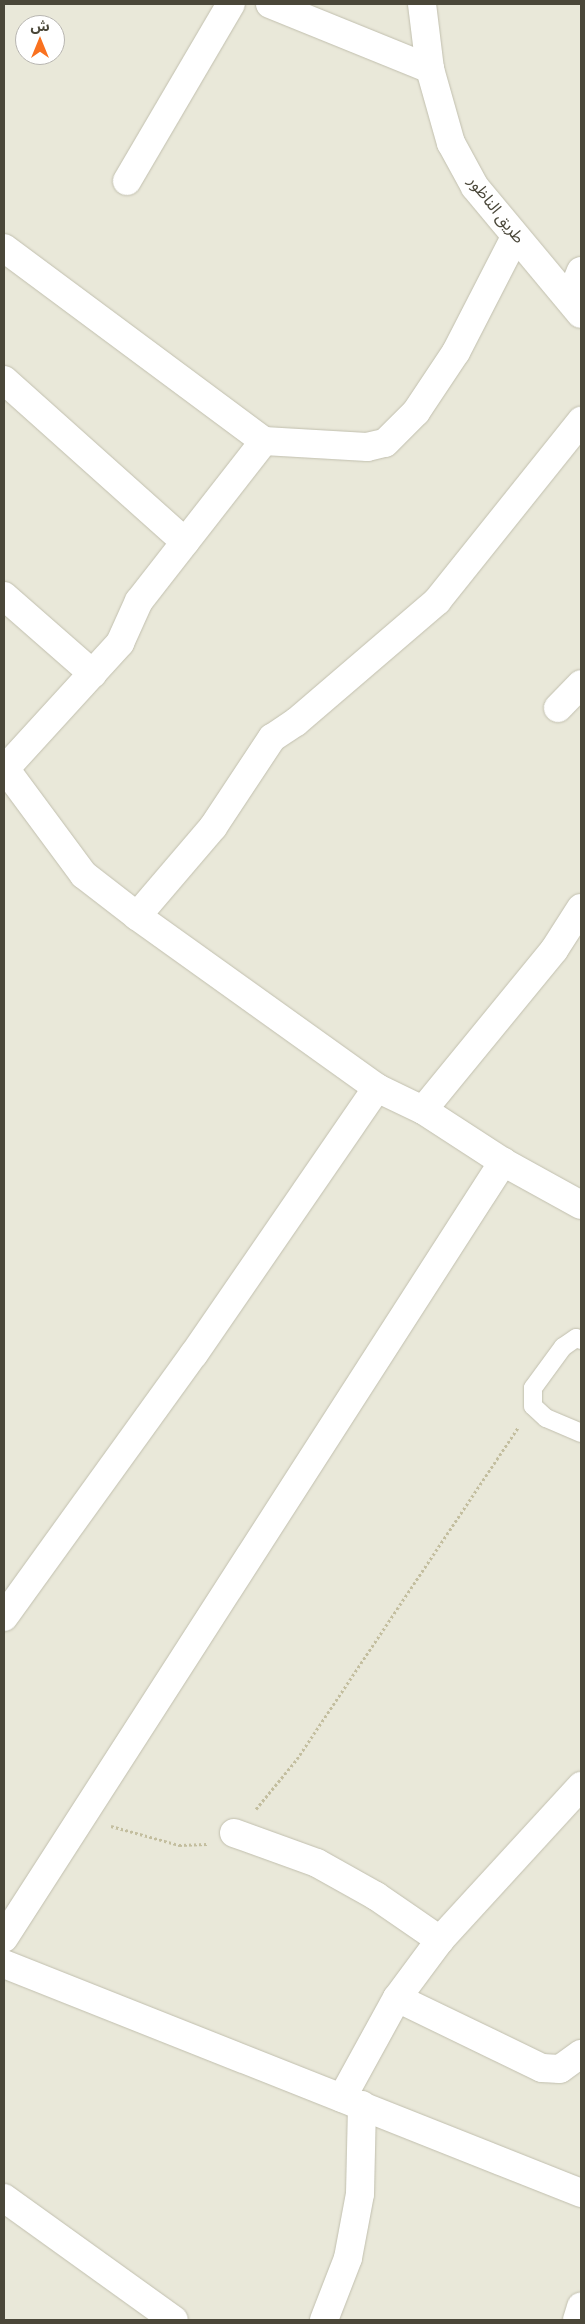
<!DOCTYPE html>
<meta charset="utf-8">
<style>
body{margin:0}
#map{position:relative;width:585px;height:2324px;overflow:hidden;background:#f6f5eb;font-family:Cabin,"Noto Sans Arabic",sans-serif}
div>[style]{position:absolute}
.residential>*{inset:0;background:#e9e8d9}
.path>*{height:3px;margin-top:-1.5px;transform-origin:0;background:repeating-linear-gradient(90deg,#c3be9f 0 2.5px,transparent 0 5px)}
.roads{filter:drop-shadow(0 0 1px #c1bfae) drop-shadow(0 0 1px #c1bfae)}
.service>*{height:18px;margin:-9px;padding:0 9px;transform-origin:9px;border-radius:9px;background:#fff}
.minor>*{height:28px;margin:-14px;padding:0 14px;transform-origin:14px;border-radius:14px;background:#fff}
.tertiary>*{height:28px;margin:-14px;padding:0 14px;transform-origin:14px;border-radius:14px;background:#fff}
span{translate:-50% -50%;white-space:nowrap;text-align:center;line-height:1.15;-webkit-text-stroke:4px #fff;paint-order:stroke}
.street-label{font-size:16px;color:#4a4739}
.frame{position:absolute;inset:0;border:5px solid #4a4739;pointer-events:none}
.north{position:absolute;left:15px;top:15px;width:50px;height:50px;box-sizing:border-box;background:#fff;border:1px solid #b7b5b0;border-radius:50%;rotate:0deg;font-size:14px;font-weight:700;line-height:20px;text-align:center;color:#4a4739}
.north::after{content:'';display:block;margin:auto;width:18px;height:22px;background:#f9711f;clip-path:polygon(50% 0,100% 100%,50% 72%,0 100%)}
</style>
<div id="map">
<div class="residential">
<i style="clip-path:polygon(evenodd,4px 4px,581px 4px,581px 2320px,4px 2320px,4px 4px,25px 25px,55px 25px,55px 55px,25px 55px,25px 25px)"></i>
</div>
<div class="path">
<i style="left:256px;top:1809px;width:65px;rotate:-50.6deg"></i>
<i style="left:297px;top:1759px;width:398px;rotate:-56.3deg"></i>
<i style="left:111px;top:1826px;width:71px;rotate:15.6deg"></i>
<i style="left:179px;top:1845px;width:28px;rotate:-2deg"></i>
</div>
<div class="roads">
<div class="service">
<i style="left:581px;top:1340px;width:5px;rotate:-158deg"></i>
<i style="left:576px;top:1338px;width:16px;rotate:145deg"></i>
<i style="left:563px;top:1347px;width:51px;rotate:126.2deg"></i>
<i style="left:533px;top:1388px;width:18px;rotate:90deg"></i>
<i style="left:533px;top:1406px;width:18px;rotate:43deg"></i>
<i style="left:546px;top:1418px;width:38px;rotate:23deg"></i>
</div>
<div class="minor">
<i style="left:270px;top:4px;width:173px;rotate:22.1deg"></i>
<i style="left:127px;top:181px;width:205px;rotate:-59.6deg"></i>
<i style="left:4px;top:248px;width:324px;rotate:36.6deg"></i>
<i style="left:264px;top:441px;width:103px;rotate:3.3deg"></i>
<i style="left:367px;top:447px;width:18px;rotate:-13deg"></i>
<i style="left:385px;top:443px;width:44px;rotate:-45deg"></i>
<i style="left:416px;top:412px;width:72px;rotate:-56.3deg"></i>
<i style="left:456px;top:352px;width:129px;rotate:-62.8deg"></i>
<i style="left:570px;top:298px;width:29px;rotate:-68deg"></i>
<i style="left:4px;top:380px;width:243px;rotate:41.8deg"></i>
<i style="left:4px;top:596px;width:118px;rotate:41.2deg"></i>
<i style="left:558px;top:708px;width:33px;rotate:-46deg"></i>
<i style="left:4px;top:767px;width:134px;rotate:53.5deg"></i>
<i style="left:84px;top:875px;width:67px;rotate:37.7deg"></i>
<i style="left:137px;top:916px;width:295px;rotate:35.6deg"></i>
<i style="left:377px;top:1088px;width:51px;rotate:25.6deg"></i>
<i style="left:423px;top:1110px;width:95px;rotate:33deg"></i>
<i style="left:503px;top:1162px;width:89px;rotate:28.9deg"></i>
<i style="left:5px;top:769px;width:171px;rotate:-47.6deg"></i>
<i style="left:120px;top:643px;width:46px;rotate:-65.7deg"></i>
<i style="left:139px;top:601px;width:203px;rotate:-52deg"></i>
<i style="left:137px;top:916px;width:117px;rotate:-49.5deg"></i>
<i style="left:213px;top:827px;width:107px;rotate:-56.5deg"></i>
<i style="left:272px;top:738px;width:29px;rotate:-34deg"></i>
<i style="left:296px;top:722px;width:186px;rotate:-40.6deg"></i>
<i style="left:437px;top:601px;width:231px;rotate:-51.3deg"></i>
<i style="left:423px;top:1110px;width:207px;rotate:-50.7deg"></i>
<i style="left:554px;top:950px;width:50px;rotate:-57.3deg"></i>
<i style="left:4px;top:1617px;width:324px;rotate:-54.2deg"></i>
<i style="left:194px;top:1354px;width:323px;rotate:-55.5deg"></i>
<i style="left:234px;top:1833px;width:88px;rotate:19.9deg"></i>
<i style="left:317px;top:1863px;width:68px;rotate:29.2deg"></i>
<i style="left:376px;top:1896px;width:78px;rotate:34.5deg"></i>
<i style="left:4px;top:1938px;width:923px;rotate:-57.26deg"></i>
<i style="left:4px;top:1964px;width:621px;rotate:21.65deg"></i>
<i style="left:397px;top:1998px;width:161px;rotate:25.8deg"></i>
<i style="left:542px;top:2068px;width:18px;rotate:3deg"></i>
<i style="left:560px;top:2069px;width:26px;rotate:-36deg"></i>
<i style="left:342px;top:2098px;width:114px;rotate:-61.2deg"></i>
<i style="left:397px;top:1998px;width:72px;rotate:-53.4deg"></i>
<i style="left:440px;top:1940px;width:209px;rotate:-47.5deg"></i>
<i style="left:4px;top:2198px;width:209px;rotate:35.7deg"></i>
<i style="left:324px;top:2320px;width:66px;rotate:-68.8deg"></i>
<i style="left:348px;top:2258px;width:65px;rotate:-79.4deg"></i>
<i style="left:360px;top:2194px;width:89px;rotate:-88.7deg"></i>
<i style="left:577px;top:2320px;width:14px;rotate:-73deg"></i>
</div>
<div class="tertiary">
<i style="left:422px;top:4px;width:65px;rotate:83deg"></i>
<i style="left:430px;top:69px;width:77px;rotate:74.2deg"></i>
<i style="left:451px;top:143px;width:50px;rotate:61.4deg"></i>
<i style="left:475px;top:187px;width:165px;rotate:50.2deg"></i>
</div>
</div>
<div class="street-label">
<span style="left:496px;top:210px;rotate:52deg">طريق الناظور</span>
</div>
<div class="frame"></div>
<div class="north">ش</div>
</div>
